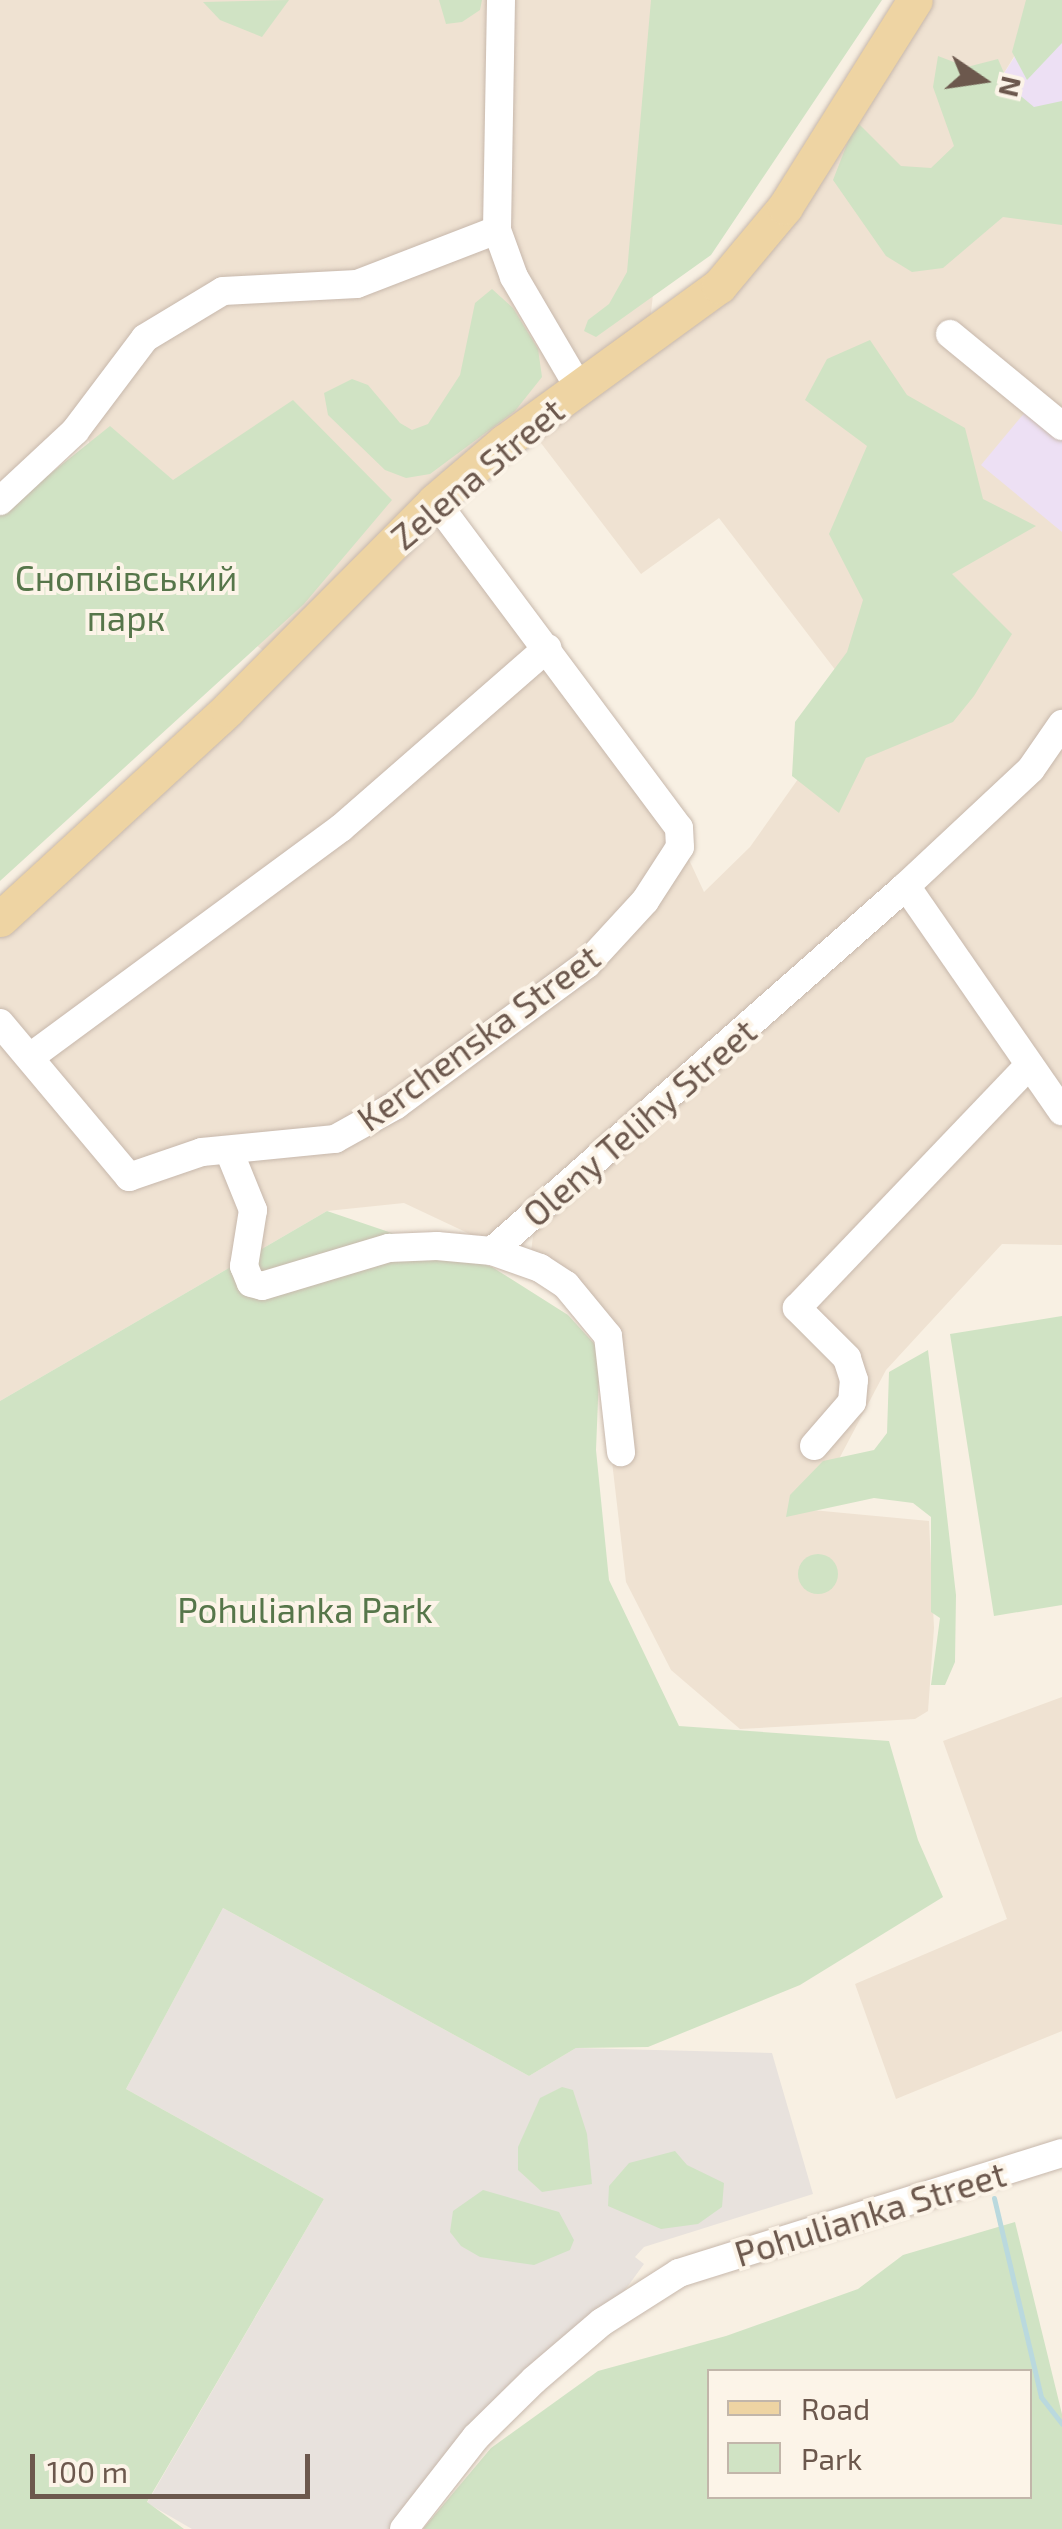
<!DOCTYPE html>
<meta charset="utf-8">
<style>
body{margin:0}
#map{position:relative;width:1062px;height:2529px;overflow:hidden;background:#f8f0e3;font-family:"Exo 2",sans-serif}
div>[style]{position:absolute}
.residential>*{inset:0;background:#efe2d2}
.industrial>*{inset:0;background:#e8e2dd}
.education>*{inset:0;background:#ede0f4}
.green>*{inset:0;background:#d0e3c4}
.round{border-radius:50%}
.stream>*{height:5px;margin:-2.5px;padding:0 2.5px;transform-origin:2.5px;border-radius:2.5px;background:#bad9de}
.roads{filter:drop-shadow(0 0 2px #c7b8ac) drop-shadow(0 0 2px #c7b8ac)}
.minor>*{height:28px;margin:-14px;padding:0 14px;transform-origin:14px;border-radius:14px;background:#fff}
.major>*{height:35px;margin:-17.5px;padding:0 17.5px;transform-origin:17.5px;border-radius:17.5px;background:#eed4a3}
span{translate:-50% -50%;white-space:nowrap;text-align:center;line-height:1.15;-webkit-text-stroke:8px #fcf4e8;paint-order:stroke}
.street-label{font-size:35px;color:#6c584d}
.park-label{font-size:35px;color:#56764a}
.legend{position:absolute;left:707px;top:2369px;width:325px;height:130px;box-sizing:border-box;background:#fcf4e8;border:2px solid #c2b6aa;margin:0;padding:12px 18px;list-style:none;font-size:30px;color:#6c584d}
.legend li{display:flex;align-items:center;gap:20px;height:50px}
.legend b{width:50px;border:2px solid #c2b6aa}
.north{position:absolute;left:932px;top:30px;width:100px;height:100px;-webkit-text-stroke:8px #fcf4e8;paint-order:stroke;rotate:103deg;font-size:28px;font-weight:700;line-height:40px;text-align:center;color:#6c584d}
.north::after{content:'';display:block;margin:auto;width:35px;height:45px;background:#6c584d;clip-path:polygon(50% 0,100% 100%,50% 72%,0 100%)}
.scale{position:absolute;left:30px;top:2454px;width:280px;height:45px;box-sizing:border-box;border:5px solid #6c584d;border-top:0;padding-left:12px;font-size:30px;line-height:35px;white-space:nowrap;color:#6c584d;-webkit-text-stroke:8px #fcf4e8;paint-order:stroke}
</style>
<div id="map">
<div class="residential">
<i style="clip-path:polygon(0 0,684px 0,649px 332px,271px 656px,242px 635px,103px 485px,79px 411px,0 484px)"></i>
<i style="clip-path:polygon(929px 0,1049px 0,973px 123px,1062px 181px,1062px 714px,1023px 769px,491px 1244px,404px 1203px,327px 1211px,0 1401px,0 926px,441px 526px,685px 851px,704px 892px,750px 847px,856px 697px,719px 518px,641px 574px,531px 430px,702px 318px)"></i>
<i style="clip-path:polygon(1062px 742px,1062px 1095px,914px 890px)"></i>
<i style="clip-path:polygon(906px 894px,1062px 1123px,1062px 1245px,1002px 1244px,886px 1370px,812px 1510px,929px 1521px,934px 1628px,928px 1711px,915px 1719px,740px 1729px,671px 1670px,626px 1582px,611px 1453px,624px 1369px,531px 1252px,533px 1236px,542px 1214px)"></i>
<i style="clip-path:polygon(1062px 1697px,1062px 2031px,896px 2099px,855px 1984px,1007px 1919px,943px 1741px)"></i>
</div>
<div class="industrial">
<i style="clip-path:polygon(223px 1908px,529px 2076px,576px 2048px,772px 2053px,813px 2194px,644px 2247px,635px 2257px,644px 2264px,609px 2312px,395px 2529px,192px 2529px,147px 2503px,324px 2199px,126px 2089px)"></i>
</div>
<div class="education">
<i style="clip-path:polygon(1051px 0,1062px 0,1062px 181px,972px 123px)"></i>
<i style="clip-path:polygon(1026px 411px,1062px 439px,1062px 532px,981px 465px)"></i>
</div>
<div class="green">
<i style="clip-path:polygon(289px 0,262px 37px,220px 20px,203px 2px)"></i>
<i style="clip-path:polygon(439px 0,482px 0,480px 10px,462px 22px,446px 24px)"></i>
<i style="clip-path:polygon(651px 0,882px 0,711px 255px,596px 337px,584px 331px,588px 320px,609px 304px,627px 272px)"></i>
<i style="clip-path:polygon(1026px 0,1062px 0,1062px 43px,1027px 80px,1012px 52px)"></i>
<i style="clip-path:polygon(938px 56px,967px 67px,998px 59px,1010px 87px,1034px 107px,1062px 101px,1062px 225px,1003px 217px,943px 268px,912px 272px,886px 256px,833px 180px,856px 121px,901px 166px,931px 168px,954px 146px,933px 87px)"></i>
<i style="clip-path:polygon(492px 289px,513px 308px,538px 349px,542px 377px,515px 411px,430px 474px,406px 478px,385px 470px,328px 415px,324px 393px,352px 379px,368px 385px,400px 423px,412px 430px,428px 424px,460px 375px,475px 303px)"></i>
<i style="clip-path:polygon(870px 340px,907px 395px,965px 428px,983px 499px,1036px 526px,952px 574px,1012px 634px,974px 696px,953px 722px,866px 758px,839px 813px,792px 776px,795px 722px,847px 652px,863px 600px,829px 534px,867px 446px,805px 400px,827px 359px)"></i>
<i style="clip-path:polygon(293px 400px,392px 500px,304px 604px,0 881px,0 514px,110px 426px,173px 480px)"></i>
<i style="clip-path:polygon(327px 1211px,492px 1267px,568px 1315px,600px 1350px,596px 1450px,609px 1580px,679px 1726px,889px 1741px,918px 1840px,943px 1897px,800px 1985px,648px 2047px,576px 2048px,529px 2076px,223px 1908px,126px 2089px,324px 2199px,147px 2502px,184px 2529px,0 2529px,0 1401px)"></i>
<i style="clip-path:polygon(1062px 1316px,1062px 1605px,994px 1616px,950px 1334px)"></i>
<i style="clip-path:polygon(928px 1350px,956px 1595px,955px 1662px,945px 1685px,931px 1685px,940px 1618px,931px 1612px,931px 1517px,913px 1503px,874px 1498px,786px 1517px,790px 1495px,823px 1461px,874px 1450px,887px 1433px,889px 1372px)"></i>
<i class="round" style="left:798px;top:1554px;width:40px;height:40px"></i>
<i style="clip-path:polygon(562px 2087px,573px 2090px,587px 2134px,592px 2184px,542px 2192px,518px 2170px,518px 2147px,540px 2098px)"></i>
<i style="clip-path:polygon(675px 2151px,687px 2165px,724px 2183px,722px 2207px,698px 2224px,661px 2229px,608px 2206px,609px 2186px,629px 2163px)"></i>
<i style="clip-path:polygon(483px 2190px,559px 2212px,574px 2240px,570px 2250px,534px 2265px,480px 2257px,461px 2246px,450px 2232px,453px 2211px)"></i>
<i style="clip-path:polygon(evenodd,1015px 2222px,1062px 2414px,1062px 2529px,423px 2529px,491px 2448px,598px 2371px,726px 2336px,858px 2289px,903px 2255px,1015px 2222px,710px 2372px,1030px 2372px,1030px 2496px,710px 2496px,710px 2372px)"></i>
</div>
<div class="stream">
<i style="left:994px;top:2198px;width:204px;rotate:76.7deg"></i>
<i style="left:1041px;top:2397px;width:34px;rotate:52deg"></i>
</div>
<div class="roads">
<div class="minor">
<i style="left:501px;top:0;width:230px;rotate:91deg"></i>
<i style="left:497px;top:230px;width:50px;rotate:70.1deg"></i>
<i style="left:514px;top:277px;width:129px;rotate:59.6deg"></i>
<i style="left:950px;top:334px;width:145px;rotate:39.4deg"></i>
<i style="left:0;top:501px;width:103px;rotate:-43deg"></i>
<i style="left:75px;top:431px;width:116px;rotate:-53deg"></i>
<i style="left:145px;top:338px;width:91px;rotate:-31.1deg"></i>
<i style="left:223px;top:291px;width:134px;rotate:-3deg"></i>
<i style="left:357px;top:284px;width:150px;rotate:-21.1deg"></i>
<i style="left:906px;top:886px;width:274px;rotate:55.3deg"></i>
<i style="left:0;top:1023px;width:201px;rotate:50deg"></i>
<i style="left:129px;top:1177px;width:77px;rotate:-18.9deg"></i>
<i style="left:202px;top:1152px;width:134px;rotate:-5.6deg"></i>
<i style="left:335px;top:1139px;width:70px;rotate:-29.1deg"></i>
<i style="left:396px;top:1105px;width:237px;rotate:-36.4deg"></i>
<i style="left:587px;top:964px;width:86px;rotate:-47.4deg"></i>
<i style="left:645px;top:901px;width:64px;rotate:-57.1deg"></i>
<i style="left:680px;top:847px;width:19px;rotate:-93deg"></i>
<i style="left:679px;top:828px;width:408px;rotate:-126.7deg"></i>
<i style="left:33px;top:1055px;width:383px;rotate:-36.4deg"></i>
<i style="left:341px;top:828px;width:274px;rotate:-41.1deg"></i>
<i style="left:229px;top:1151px;width:64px;rotate:67.9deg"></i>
<i style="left:253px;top:1210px;width:57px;rotate:99.1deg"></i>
<i style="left:244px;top:1266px;width:18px;rotate:68deg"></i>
<i style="left:251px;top:1283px;width:11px;rotate:15deg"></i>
<i style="left:262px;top:1286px;width:133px;rotate:-16.7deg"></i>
<i style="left:389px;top:1248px;width:48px;rotate:-2.4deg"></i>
<i style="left:437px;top:1246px;width:55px;rotate:5.2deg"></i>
<i style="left:492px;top:1251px;width:51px;rotate:19.5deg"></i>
<i style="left:540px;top:1268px;width:31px;rotate:33deg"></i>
<i style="left:566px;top:1285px;width:66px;rotate:50.5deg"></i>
<i style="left:608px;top:1336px;width:117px;rotate:83.6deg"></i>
<i style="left:492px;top:1251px;width:552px;rotate:-41.4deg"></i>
<i style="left:906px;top:886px;width:171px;rotate:-43.1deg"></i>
<i style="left:1031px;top:769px;width:55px;rotate:-55.4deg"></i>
<i style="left:814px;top:1446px;width:58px;rotate:-49.2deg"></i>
<i style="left:852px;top:1402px;width:22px;rotate:-85deg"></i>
<i style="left:854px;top:1380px;width:23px;rotate:-108deg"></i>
<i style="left:847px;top:1358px;width:71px;rotate:-135deg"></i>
<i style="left:797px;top:1308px;width:336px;rotate:-46.3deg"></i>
<i style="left:404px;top:2529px;width:117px;rotate:-52deg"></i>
<i style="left:476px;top:2437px;width:81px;rotate:-44.5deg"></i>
<i style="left:534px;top:2380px;width:89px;rotate:-40.5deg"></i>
<i style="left:602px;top:2322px;width:91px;rotate:-32.5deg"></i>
<i style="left:679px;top:2273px;width:401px;rotate:-17.4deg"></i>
</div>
<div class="major">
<i style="left:0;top:919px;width:310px;rotate:-42.6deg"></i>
<i style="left:228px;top:709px;width:293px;rotate:-45.1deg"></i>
<i style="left:435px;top:501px;width:91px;rotate:-40.5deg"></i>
<i style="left:504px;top:442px;width:266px;rotate:-36deg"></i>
<i style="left:719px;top:286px;width:103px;rotate:-50.1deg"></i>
<i style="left:785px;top:207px;width:244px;rotate:-57.9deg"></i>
</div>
</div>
<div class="street-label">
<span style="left:477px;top:473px;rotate:-40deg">Zelena Street</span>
<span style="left:478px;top:1037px;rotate:-36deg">Kerchenska Street</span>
<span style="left:639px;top:1122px;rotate:-41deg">Oleny Telihy Street</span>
<span style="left:870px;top:2213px;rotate:-17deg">Pohulianka Street</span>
</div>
<div class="park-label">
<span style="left:126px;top:597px">Снопківський<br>парк</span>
<span style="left:305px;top:1609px">Pohulianka Park</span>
</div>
<ul class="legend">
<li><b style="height:12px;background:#eed4a3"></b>Road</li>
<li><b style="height:28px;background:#d0e3c4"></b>Park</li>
</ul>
<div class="north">N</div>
<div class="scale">100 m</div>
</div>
